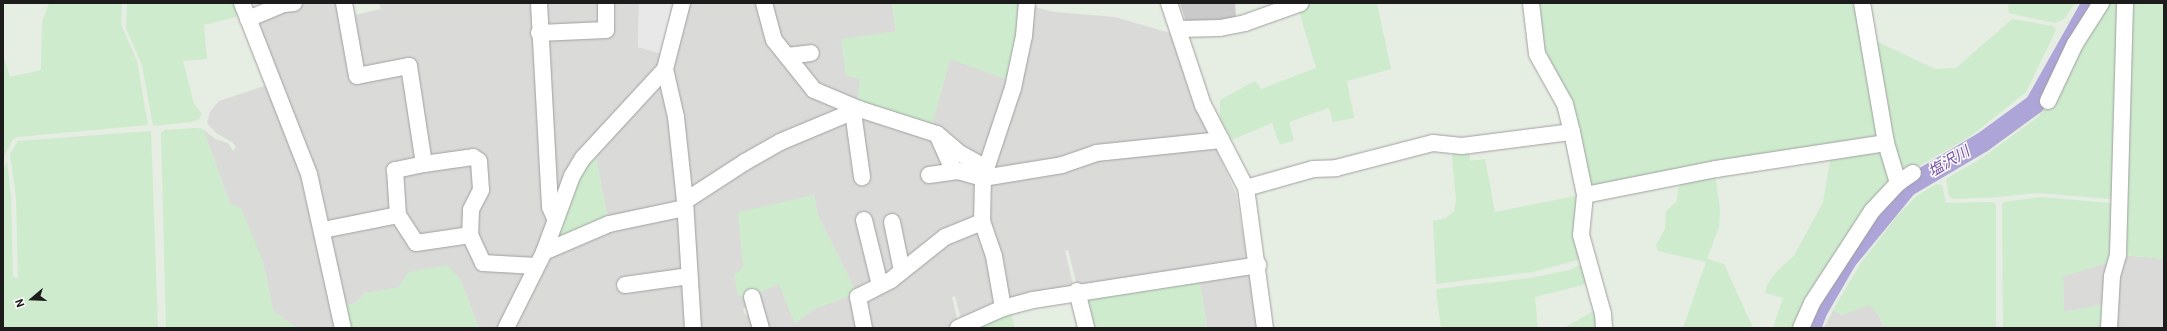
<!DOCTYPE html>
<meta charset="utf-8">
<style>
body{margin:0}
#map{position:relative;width:2167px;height:331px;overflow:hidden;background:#e6ede2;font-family:Roboto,"Noto Sans JP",sans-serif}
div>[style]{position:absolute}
.residential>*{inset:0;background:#dadad9}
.religious>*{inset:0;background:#cacaca}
.farmland>*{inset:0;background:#ceebce}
.parking>*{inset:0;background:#e8e8e8}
.river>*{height:20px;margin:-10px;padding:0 10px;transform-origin:10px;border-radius:10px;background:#ada5d8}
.roads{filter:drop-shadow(0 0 1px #a0a0a0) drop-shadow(0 0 1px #a0a0a0)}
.minor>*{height:16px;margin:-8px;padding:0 8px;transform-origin:8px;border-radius:8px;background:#fff}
span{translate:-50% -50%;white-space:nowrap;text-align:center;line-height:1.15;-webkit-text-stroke:3px #fff;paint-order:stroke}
.water-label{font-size:15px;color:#754fa5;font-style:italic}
.frame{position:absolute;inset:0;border:4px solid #1c1c1c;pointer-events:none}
.north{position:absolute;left:12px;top:279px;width:40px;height:40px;-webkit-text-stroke:3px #fff;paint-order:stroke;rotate:251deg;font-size:11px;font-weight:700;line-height:16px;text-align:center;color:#1c1c1c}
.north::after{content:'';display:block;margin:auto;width:14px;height:18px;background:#1c1c1c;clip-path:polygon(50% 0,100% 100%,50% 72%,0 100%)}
</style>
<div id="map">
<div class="residential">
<i style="clip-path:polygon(303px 3px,339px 3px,353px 82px,401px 73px,406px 76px,418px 157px,394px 166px,391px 211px,329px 223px,324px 219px,256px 29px,259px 19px)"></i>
<i style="clip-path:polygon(379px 3px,535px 3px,547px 223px,532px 260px,490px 259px,480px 243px,476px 228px,483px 159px,429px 161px,412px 60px,368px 69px,361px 65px,355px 15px,381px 9px)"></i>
<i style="clip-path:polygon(543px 3px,602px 3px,602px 22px,547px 28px)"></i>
<i style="clip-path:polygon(610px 3px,639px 3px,638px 47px,662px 54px,663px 57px,654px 74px,554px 205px,547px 37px,611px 35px)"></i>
<i style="clip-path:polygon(688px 3px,760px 3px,810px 92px,845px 107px,691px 190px,671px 67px)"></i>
<i style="clip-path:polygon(766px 3px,892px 3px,896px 31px,861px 78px,857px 102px,816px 88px,788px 52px)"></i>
<i style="clip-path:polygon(1031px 6px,1054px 12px,1115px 17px,1170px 33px,1192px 100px,1210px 138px,987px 174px)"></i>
<i style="clip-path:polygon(950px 59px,1010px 80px,984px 162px,931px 128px)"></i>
<i style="clip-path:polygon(663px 82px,680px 201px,608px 220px,595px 154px)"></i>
<i style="clip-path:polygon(264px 86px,272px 88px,304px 170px,340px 328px,297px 328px,273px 311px,263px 261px,230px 204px,203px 129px,215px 139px,228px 143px,233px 151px,236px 147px,232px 142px,216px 133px,207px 123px,210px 112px,219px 101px)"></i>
<i style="clip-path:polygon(855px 115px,935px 138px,949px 167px,979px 180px,979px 212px,973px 221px,897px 269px,855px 290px,818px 216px,814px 195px,748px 297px,748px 306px,743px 309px,745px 315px,750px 314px,757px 328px,696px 328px,689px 205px,768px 153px)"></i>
<i style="clip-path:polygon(1214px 144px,1236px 194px,1248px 264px,1078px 289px,1068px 250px,1065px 251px,1074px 289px,1007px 301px,987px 221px,986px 180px,1096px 155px)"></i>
<i style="clip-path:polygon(474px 164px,478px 191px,465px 231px,419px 239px,405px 220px,403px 173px)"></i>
<i style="clip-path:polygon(680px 216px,685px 268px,680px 281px,685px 286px,688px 328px,514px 328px,549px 254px,611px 227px)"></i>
<i style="clip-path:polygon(394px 222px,414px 249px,465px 242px,482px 268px,522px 269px,525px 274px,499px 328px,479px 328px,460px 279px,365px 293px,356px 303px,343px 306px,329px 238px,332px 233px)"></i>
<i style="clip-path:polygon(978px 228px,999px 303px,962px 322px,955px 296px,952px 297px,958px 324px,951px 328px,867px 328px,867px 297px,943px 243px)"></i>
<i style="clip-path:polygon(2123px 255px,2164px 259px,2164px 328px,2113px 328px)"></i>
<i style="clip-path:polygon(2113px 261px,2106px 304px,2064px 312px,2063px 276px)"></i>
<i style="clip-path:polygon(1250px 270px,1256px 328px,1207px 328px,1199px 277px)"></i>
<i style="clip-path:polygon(779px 284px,795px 323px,814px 309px,852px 295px,859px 328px,765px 328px,755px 294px)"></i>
<i style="clip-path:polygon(1869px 304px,1879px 315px,1883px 328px,1824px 328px,1833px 310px,1842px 315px)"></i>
</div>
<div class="religious">
<i style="clip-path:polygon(1180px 3px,1235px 3px,1236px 18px,1211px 23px,1186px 22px)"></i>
</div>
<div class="farmland">
<i style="clip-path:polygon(49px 3px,122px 3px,121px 24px,137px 61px,148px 125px,17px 137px,13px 139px,3px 159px,3px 54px,10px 77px,41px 70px,42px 22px)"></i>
<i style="clip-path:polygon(127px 3px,237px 3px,243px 15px,204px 25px,207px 59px,183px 61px,194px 104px,202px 114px,199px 119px,192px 122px,153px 126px,142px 65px,126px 28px)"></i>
<i style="clip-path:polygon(892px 3px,1025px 3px,1010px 80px,950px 59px,931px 128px,857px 102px,860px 79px,846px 76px,841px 39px,896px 31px)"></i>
<i style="clip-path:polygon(1316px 3px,1377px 3px,1391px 69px,1347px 81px,1354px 118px,1333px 122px,1329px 108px,1289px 122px,1294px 140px,1280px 145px,1272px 123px,1232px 140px,1220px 118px,1220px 100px,1255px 81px,1261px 89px,1316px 68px,1298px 8px)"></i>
<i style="clip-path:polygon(1537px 3px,1857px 3px,1879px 137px,1592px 190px,1542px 52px)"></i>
<i style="clip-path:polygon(2008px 3px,2075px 3px,2064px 19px,2055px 23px,2009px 13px)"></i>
<i style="clip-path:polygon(2106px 3px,2121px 3px,2116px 195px,2111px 199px,2037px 193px,1998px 197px,1953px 199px,1949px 196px,1946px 179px,1982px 158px,2039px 116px)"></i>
<i style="clip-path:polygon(2129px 3px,2164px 3px,2164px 259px,2123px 255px)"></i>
<i style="clip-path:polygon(2012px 19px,2053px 26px,2056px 30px,2026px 92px,1971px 136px,1905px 174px,1899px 174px,1872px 39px,1935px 69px,1956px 68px)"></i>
<i style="clip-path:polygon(195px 128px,203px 129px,230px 204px,241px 208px,263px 261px,273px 311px,297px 328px,166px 328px,161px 133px,165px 130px)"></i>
<i style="clip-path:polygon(151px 131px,158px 328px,3px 328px,3px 171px,7px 161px,11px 196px,13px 277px,18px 278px,16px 197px,10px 154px,18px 141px)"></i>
<i style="clip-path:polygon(1880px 148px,1893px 179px,1799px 328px,1773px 328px,1783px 298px,1765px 293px,1767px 285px,1777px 271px,1794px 256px,1823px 202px,1831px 156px)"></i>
<i style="clip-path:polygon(1470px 149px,1470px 161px,1485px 159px,1495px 212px,1580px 195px,1582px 259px,1533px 272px,1436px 284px,1433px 221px,1446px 218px,1454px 211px,1456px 201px,1452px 156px,1454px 150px)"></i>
<i style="clip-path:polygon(595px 154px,608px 220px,554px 241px,579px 179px)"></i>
<i style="clip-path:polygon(1715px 173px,1720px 210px,1719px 227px,1707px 259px,1724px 264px,1753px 328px,1683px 328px,1706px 262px,1658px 251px,1656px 245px,1665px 229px,1666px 211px,1677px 201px,1678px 188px,1689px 178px)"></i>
<i style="clip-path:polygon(1936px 184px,1942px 185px,1946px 203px,1994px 202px,1996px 206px,1996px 328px,1883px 328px,1879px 315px,1869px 305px,1842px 315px,1833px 310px,1861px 263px,1897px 216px,1917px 196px)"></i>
<i style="clip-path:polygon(814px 195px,818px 216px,855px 290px,852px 295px,814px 309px,795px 323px,779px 284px,748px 297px,738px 295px,734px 275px,743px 268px,738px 212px)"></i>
<i style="clip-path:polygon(2040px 197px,2110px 203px,2115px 207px,2113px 261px,2063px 276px,2064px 312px,2106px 304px,2105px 328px,2003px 328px,2002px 205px,2004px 202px)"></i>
<i style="clip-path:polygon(1584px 263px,1590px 283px,1535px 297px,1538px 328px,1441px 328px,1436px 289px,1531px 278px,1569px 270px)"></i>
<i style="clip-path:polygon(448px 265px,460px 279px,479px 328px,347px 328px,343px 306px,356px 303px,365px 293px,399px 287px,408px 272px)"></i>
<i style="clip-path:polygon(1199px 277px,1207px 328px,1089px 328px,1082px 296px)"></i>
<i style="clip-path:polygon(1597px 309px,1599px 328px,1564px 328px)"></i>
<i style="clip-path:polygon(1010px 310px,1015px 328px,972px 328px)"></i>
</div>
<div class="parking">
<i style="clip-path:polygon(639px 3px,675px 3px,662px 54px,638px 47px)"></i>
</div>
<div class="river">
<i style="left:1811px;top:328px;width:19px;rotate:-69deg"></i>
<i style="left:1818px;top:310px;width:58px;rotate:-59.9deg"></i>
<i style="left:1847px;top:260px;width:94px;rotate:-50.6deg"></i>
<i style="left:1907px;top:187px;width:88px;rotate:-30.6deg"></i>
<i style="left:1983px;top:142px;width:64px;rotate:-36.2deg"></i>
<i style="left:2035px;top:104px;width:116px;rotate:-60.6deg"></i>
</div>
<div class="roads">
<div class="minor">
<i style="left:242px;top:3px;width:184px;rotate:68.6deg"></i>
<i style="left:309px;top:174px;width:158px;rotate:77.6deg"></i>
<i style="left:344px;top:3px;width:74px;rotate:79.9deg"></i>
<i style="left:357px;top:76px;width:53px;rotate:-10.9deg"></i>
<i style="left:409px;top:66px;width:99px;rotate:81.3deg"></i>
<i style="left:424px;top:164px;width:30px;rotate:168deg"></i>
<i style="left:395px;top:170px;width:45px;rotate:86.2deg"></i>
<i style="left:398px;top:215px;width:33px;rotate:57deg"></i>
<i style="left:416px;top:243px;width:55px;rotate:-8.4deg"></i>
<i style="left:470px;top:235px;width:31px;rotate:65deg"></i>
<i style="left:483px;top:263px;width:53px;rotate:3.2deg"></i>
<i style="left:539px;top:3px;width:204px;rotate:86.9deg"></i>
<i style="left:550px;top:207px;width:12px;rotate:66deg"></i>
<i style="left:764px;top:3px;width:38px;rotate:75deg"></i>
<i style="left:774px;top:40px;width:64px;rotate:51.3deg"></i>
<i style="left:814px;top:90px;width:49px;rotate:22.9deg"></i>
<i style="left:859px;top:109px;width:82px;rotate:17.8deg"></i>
<i style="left:937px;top:134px;width:37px;rotate:66deg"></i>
<i style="left:952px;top:168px;width:7px;rotate:27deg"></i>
<i style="left:958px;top:171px;width:26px;rotate:16deg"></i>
<i style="left:983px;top:178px;width:80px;rotate:-9.3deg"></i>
<i style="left:1062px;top:165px;width:36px;rotate:-19deg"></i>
<i style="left:1096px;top:153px;width:126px;rotate:-5.9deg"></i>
<i style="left:1169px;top:3px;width:108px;rotate:71.6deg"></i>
<i style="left:1203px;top:105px;width:93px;rotate:62.6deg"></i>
<i style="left:1246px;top:188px;width:141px;rotate:82.3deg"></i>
<i style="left:1531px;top:3px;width:51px;rotate:83.3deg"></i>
<i style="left:1537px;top:54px;width:57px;rotate:60.8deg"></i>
<i style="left:1565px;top:104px;width:29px;rotate:76deg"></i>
<i style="left:1572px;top:132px;width:64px;rotate:78.3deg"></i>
<i style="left:1585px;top:195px;width:40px;rotate:95.7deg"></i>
<i style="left:1581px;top:235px;width:82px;rotate:74.4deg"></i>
<i style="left:1603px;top:314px;width:14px;rotate:86deg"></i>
<i style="left:248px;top:19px;width:39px;rotate:-23deg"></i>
<i style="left:284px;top:4px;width:10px;rotate:-6deg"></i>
<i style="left:1179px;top:29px;width:41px;rotate:-1.4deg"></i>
<i style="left:1220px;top:28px;width:25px;rotate:-11deg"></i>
<i style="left:1245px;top:23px;width:59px;rotate:-19.7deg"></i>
<i style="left:539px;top:33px;width:67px;rotate:-2.6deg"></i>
<i style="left:606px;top:30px;width:27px;rotate:-90deg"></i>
<i style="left:787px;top:56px;width:24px;rotate:-7deg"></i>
<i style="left:665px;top:69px;width:49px;rotate:77.1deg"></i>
<i style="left:676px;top:117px;width:84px;rotate:83.9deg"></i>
<i style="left:685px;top:201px;width:127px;rotate:86.4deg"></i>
<i style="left:2048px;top:101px;width:63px;rotate:-64.7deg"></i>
<i style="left:2075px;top:44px;width:49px;rotate:-57.6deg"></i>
<i style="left:853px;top:112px;width:66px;rotate:82.1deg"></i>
<i style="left:938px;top:135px;width:30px;rotate:40deg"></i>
<i style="left:961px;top:154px;width:29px;rotate:29deg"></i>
<i style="left:1886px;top:143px;width:42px;rotate:73.3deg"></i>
<i style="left:424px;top:164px;width:49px;rotate:-8.1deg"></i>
<i style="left:473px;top:157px;width:7px;rotate:34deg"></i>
<i style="left:479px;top:161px;width:29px;rotate:86deg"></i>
<i style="left:481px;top:190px;width:22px;rotate:117deg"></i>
<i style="left:471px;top:210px;width:25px;rotate:92deg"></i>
<i style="left:929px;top:175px;width:29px;rotate:-8deg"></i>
<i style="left:1246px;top:188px;width:70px;rotate:-15.8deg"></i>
<i style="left:1313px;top:169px;width:23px;rotate:-2deg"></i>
<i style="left:1336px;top:168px;width:100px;rotate:-14.5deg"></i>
<i style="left:1433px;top:143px;width:29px;rotate:6deg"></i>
<i style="left:1462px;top:146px;width:111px;rotate:-7.3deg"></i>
<i style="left:1585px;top:195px;width:134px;rotate:-11.2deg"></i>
<i style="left:1716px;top:169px;width:172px;rotate:-8.7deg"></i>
<i style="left:1886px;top:143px;width:142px;rotate:-99.7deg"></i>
<i style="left:685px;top:201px;width:72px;rotate:-33deg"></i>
<i style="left:745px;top:162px;width:40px;rotate:-29.7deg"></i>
<i style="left:780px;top:142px;width:86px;rotate:-22.7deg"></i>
<i style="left:864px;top:220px;width:67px;rotate:76.2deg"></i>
<i style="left:892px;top:222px;width:50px;rotate:78.5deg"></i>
<i style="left:323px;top:230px;width:76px;rotate:-11.3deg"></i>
<i style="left:544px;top:252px;width:71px;rotate:-23.3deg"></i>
<i style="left:609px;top:224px;width:78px;rotate:-11.9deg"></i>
<i style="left:625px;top:285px;width:65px;rotate:-8deg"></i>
<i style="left:1077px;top:291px;width:38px;rotate:76deg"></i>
<i style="left:752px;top:297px;width:32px;rotate:74deg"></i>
<i style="left:1003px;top:308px;width:53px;rotate:-99.8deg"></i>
<i style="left:994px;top:256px;width:36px;rotate:-109deg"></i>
<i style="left:982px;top:222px;width:44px;rotate:-88.7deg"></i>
<i style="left:983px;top:178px;width:95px;rotate:-71.6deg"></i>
<i style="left:1013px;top:88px;width:53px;rotate:-78.1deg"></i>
<i style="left:1024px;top:36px;width:33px;rotate:-85deg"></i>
<i style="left:506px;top:328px;width:85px;rotate:-63.4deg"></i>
<i style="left:544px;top:252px;width:81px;rotate:-69.8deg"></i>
<i style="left:572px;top:176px;width:21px;rotate:-59deg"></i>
<i style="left:583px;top:158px;width:121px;rotate:-47.3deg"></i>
<i style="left:665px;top:69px;width:68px;rotate:-75.6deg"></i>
<i style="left:864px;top:328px;width:32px;rotate:-101deg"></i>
<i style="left:858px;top:297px;width:37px;rotate:-27deg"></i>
<i style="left:891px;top:280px;width:69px;rotate:-38.5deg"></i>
<i style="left:945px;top:237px;width:40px;rotate:-22deg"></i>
<i style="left:958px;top:328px;width:49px;rotate:-24deg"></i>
<i style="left:1003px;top:308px;width:31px;rotate:-15deg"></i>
<i style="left:1033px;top:300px;width:228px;rotate:-8.8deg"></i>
<i style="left:1801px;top:328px;width:27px;rotate:-66deg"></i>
<i style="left:1812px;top:303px;width:110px;rotate:-56.9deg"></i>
<i style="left:1872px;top:211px;width:38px;rotate:-47deg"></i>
<i style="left:1898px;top:183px;width:18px;rotate:-34deg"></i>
<i style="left:2109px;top:328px;width:52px;rotate:-86.7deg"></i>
<i style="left:2112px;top:276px;width:22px;rotate:-74deg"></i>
<i style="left:2118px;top:255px;width:252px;rotate:-88.4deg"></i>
</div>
</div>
<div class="water-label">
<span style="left:1949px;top:162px;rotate:-31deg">塩沢川</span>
</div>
<div class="frame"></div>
<div class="north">N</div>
</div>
